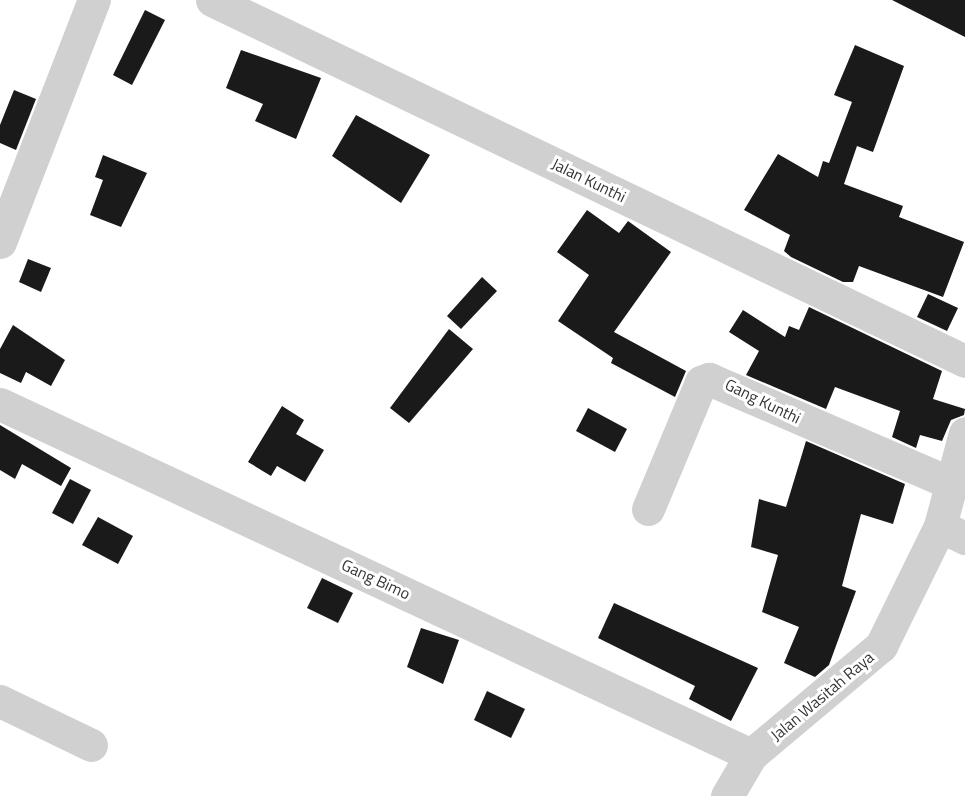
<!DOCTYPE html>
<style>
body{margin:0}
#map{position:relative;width:965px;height:796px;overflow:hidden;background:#fff;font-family:"Titillium Web",sans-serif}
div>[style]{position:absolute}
.building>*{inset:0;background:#1a1a1a}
.minor>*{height:33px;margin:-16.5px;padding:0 16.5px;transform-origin:16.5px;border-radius:16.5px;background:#d0d0d0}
span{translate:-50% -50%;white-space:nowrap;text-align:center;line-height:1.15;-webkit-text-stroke:6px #fff;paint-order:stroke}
.street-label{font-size:16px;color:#333}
</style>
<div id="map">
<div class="building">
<i style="clip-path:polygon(892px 0,965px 0,965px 37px)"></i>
<i style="clip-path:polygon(145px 10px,165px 20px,132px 85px,113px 75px)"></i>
<i style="clip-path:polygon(855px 45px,904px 66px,873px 152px,857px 146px,844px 184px,903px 206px,899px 217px,964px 242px,943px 297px,859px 266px,853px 282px,843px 282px,791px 257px,784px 251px,790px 235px,744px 210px,778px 154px,818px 177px,823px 161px,829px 163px,852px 102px,834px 95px)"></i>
<i style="clip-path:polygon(241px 50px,321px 78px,296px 139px,255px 121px,263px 104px,226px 88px)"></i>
<i style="clip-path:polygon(14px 90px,36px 99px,16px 150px,0 143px,0 125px)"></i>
<i style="clip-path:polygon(356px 115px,430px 155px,401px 203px,332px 156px)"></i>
<i style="clip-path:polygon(103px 155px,147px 173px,121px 227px,90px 215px,103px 180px,95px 177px)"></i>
<i style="clip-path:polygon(587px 210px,619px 233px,628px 221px,671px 252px,614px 332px,686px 371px,675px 397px,611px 363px,613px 358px,558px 321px,589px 275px,557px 252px)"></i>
<i style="clip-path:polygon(28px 259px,51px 268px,41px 292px,19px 282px)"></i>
<i style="clip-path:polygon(482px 277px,497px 291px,461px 329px,447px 316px)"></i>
<i style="clip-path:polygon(928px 294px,958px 308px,947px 331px,917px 317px)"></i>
<i style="clip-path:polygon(809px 307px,942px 371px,933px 399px,965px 409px,964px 415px,951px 420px,942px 441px,920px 435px,916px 448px,892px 437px,900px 411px,835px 387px,826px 409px,746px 375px,759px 351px,729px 332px,743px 310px,785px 337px,789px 326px,799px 330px)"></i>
<i style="clip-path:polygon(13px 325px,65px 360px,51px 386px,26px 372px,21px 383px,0 373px,0 349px)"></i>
<i style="clip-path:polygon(449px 329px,473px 349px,409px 423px,390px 408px)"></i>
<i style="clip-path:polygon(282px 406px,304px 420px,296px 434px,324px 450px,305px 482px,277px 466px,271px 476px,248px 462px)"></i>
<i style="clip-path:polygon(588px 408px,627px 429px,615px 452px,576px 431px)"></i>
<i style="clip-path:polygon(0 425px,71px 468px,61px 486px,22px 464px,15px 479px,0 470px)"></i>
<i style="clip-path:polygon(806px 441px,905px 484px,893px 524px,861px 514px,842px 586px,856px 591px,829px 665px,815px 677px,784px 663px,799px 627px,762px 612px,778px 555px,751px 547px,759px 499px,786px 507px)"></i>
<i style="clip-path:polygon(70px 479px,91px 490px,73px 524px,52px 513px)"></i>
<i style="clip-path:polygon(98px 517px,133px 536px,118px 564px,82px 545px)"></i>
<i style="clip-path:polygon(322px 578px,353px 593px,338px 623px,307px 608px)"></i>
<i style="clip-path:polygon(614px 603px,758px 668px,731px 721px,689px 699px,695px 686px,598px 638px)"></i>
<i style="clip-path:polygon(421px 628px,459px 640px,443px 684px,407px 667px)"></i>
<i style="clip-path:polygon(487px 691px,525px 709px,511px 738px,474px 720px)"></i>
</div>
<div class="minor">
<i style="left:212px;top:0;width:835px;rotate:25.61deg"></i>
<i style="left:0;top:242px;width:260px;rotate:-68.8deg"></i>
<i style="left:0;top:404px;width:829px;rotate:25.05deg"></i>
<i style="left:648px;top:509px;width:138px;rotate:-67.3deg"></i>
<i style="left:701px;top:382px;width:9px;rotate:-21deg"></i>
<i style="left:709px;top:379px;width:262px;rotate:23.3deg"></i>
<i style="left:940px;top:526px;width:28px;rotate:26deg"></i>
<i style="left:0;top:701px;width:101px;rotate:25.8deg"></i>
<i style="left:727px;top:796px;width:48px;rotate:-59.7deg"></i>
<i style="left:751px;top:755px;width:170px;rotate:-40deg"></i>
<i style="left:881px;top:646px;width:134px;rotate:-63.8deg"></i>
<i style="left:940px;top:526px;width:96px;rotate:-75deg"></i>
</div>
<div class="street-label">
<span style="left:589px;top:180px;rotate:26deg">Jalan Kunthi</span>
<span style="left:763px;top:401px;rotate:26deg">Gang Kunthi</span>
<span style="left:376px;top:579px;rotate:25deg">Gang Bimo</span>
<span style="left:822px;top:696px;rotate:-40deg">Jalan Wasitah Raya</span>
</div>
</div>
